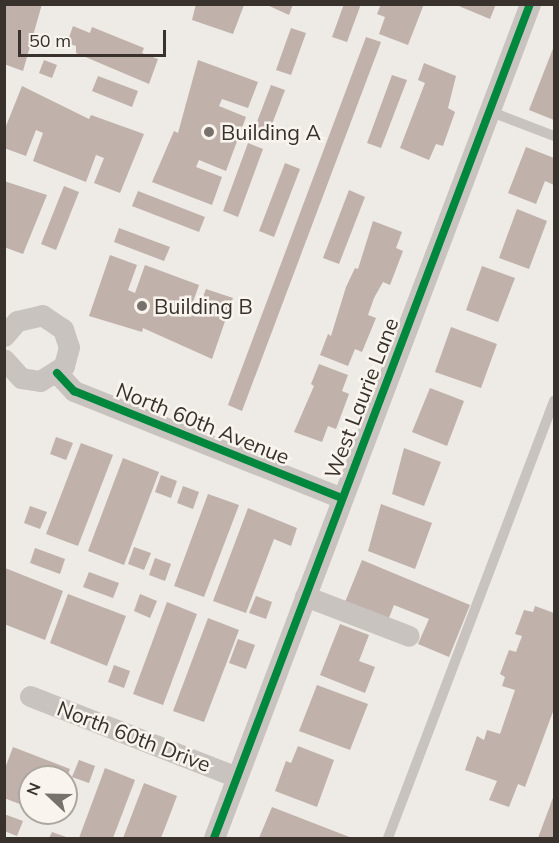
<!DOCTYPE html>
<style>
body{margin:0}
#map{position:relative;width:559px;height:843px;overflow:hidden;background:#eeeae6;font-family:Mulish,sans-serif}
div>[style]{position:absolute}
.building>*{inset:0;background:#c0b1aa}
.service>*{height:10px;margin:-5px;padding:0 5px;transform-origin:5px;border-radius:5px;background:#c8c3be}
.minor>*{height:21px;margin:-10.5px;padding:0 10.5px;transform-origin:10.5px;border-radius:10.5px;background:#c8c3be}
.cycleway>*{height:8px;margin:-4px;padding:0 4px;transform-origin:4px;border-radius:4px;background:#00873e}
.dots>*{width:16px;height:16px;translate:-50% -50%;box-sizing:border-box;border:3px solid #f9f5ee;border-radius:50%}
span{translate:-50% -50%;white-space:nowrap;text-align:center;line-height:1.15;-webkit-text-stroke:5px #f9f5ee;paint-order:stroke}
.poi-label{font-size:21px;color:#38312c}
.left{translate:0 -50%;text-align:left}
.street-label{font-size:21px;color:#38312c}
.frame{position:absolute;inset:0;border:6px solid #38312c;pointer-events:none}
.north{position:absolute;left:18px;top:765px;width:60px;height:60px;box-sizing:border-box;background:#f9f5ee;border:2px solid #aca7a0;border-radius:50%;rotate:292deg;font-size:16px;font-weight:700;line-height:24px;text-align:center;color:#38312c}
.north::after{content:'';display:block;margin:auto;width:21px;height:27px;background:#78726d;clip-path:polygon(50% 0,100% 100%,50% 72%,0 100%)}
.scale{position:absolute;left:18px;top:30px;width:148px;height:27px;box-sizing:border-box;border:3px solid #38312c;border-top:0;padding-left:8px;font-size:18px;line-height:21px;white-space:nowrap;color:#38312c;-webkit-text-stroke:4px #f9f5ee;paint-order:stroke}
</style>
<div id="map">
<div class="building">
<i style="clip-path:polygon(4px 4px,42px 4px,23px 71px,4px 64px)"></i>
<i style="clip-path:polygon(196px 4px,241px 4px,244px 5px,233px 34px,192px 20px)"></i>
<i style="clip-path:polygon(265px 4px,293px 4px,289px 15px)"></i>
<i style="clip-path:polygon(344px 4px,361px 4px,347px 42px,332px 37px)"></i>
<i style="clip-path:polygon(381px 4px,424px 4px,408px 45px,379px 34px,385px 17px,377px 14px)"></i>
<i style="clip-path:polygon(454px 4px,496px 4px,490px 19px)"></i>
<i style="clip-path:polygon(73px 26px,90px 33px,92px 27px,144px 48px,142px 53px,158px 59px,149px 84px,76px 53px,76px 46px,67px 43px)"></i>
<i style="clip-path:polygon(291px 28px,306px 33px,291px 75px,276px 70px)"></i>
<i style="clip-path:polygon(366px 37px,381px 42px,242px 411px,228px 405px)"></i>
<i style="clip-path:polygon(554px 46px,554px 120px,529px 110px)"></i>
<i style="clip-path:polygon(44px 60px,57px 65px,52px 78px,39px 73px)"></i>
<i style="clip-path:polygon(198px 60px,258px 82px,248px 108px,222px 99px,219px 106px,246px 117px,226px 171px,199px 160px,196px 167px,222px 177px,212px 205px,152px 182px,174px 131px,178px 133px)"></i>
<i style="clip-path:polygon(424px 63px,456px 76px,448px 108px,455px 112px,443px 146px,436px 144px,429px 160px,400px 148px,425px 83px,418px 80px)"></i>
<i style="clip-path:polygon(392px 75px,407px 80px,381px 148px,367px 143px)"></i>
<i style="clip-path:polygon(98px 76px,138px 91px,132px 107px,92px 91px)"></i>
<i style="clip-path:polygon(271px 85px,285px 90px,269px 132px,255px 127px)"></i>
<i style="clip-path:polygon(22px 86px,89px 119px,91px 115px,144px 134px,120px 193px,94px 183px,104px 158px,96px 155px,86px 182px,33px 161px,43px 133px,36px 130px,26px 156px,4px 148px,4px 131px)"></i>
<i style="clip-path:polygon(248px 143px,263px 149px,238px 217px,223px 211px)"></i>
<i style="clip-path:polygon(526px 147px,554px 158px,554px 185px,545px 181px,536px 204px,508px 193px)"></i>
<i style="clip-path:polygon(285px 163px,300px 169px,274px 237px,259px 231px)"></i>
<i style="clip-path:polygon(4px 181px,47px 195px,23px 254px,4px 247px)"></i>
<i style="clip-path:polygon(64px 186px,79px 192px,56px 250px,41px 244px)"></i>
<i style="clip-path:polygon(349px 190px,365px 197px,339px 264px,323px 258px)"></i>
<i style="clip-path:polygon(138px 191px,205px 217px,199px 232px,132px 206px)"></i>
<i style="clip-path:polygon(517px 209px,547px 221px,529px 269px,499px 258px)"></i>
<i style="clip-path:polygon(373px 221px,402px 232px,396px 248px,403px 251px,390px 285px,383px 282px,374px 298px,368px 315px,376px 318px,362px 352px,355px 349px,348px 366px,320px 355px,328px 334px,331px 336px,346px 287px,355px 268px,358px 269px)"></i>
<i style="clip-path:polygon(119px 228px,170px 247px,164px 261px,114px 242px)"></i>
<i style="clip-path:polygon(110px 255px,137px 265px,128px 290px,135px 293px,145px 265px,199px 285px,189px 313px,196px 315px,206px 289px,233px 298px,212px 359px,143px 328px,142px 332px,89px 316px)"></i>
<i style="clip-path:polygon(482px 266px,515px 278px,498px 322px,466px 310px)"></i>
<i style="clip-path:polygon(451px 327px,497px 344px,481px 388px,435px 372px)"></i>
<i style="clip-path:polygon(319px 364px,348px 375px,342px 391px,349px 394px,336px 429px,328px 426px,322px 442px,294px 432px,314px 386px,311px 384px)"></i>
<i style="clip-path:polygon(430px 388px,464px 401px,447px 446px,412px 432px)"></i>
<i style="clip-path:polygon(56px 437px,73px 443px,66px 460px,50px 454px)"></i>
<i style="clip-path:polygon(81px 443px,113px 455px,78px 546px,46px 534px)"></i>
<i style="clip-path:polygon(404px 448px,441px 462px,424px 506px,392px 494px)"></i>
<i style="clip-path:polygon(123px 458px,159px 472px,124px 565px,88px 551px)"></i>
<i style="clip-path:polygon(161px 475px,177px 481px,171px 498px,155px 492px)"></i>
<i style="clip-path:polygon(183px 486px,199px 492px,193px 509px,177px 503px)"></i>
<i style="clip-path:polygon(208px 494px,239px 505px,204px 597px,174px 586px)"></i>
<i style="clip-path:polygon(381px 504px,432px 523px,415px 569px,368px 551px)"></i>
<i style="clip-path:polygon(30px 506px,47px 512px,40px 529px,24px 523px)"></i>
<i style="clip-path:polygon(248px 508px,297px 528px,291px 546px,274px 539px,246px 613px,213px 601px)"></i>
<i style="clip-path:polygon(134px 547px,151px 553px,144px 570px,128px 564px)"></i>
<i style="clip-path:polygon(35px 548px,65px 559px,60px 574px,30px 563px)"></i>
<i style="clip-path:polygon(155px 558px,171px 564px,165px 581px,149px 575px)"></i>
<i style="clip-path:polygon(362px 560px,470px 605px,449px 657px,418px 644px,429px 619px,394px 605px,386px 625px,343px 607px)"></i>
<i style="clip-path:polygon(5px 568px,63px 591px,45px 640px,4px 624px)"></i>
<i style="clip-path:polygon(89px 572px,119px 583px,113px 598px,83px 587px)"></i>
<i style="clip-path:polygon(68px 594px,126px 616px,107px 666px,50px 643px)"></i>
<i style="clip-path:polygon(140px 594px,157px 601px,150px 618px,134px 611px)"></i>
<i style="clip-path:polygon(256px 596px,272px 602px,266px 619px,249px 613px)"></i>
<i style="clip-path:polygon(167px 602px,197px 614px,163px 705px,133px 694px)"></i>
<i style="clip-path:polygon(535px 606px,554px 613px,554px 709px,525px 787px,518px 784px,509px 807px,489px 800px,497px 781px,465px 770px,477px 736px,484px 740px,487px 730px,500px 734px,515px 690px,502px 686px,505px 677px,500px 674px,509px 650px,516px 652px,522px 636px,515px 634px,524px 610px,533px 612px)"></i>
<i style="clip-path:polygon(208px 618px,239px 630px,204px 722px,173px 711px)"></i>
<i style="clip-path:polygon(340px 624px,369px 635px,359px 661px,375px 667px,365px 693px,320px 675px)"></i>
<i style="clip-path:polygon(238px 639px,255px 645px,246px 669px,229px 663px)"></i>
<i style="clip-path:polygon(114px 665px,130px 671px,124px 688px,108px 682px)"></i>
<i style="clip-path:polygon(317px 685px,368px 704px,350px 750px,299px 731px)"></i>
<i style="clip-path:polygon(298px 746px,334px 760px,317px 807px,275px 791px,286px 761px,291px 763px)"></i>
<i style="clip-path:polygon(13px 747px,70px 769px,67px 777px,30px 777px,30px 808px,4px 798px,4px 771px)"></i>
<i style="clip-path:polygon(79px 760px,95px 766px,89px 783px,72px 777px)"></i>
<i style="clip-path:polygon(105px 768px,135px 780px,113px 838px,79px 838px)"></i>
<i style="clip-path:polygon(144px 783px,177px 796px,161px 838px,123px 838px)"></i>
<i style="clip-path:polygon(554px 795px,554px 837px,538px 838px)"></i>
<i style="clip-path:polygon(272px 807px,352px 838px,259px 838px)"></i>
<i style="clip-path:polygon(4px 814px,23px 821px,17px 836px,4px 831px)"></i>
<i style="clip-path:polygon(52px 832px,69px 838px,49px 838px)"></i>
</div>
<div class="service">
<i style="left:489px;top:111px;width:70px;rotate:21deg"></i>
<i style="left:388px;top:838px;width:468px;rotate:-69.2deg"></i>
</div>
<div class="minor">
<i style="left:4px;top:336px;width:20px;rotate:-49deg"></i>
<i style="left:17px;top:321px;width:26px;rotate:-13deg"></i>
<i style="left:42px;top:315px;width:25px;rotate:34deg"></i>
<i style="left:63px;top:329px;width:19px;rotate:72deg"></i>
<i style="left:69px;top:347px;width:20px;rotate:105deg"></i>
<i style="left:64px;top:366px;width:28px;rotate:148deg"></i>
<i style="left:40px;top:381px;width:19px;rotate:-171deg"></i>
<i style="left:21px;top:378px;width:25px;rotate:-132deg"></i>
<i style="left:57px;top:373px;width:25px;rotate:47deg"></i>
<i style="left:74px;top:391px;width:289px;rotate:21.8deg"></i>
<i style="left:305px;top:596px;width:111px;rotate:21deg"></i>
<i style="left:30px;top:696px;width:222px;rotate:21.4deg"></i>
<i style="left:214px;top:838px;width:892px;rotate:-69.25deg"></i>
</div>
<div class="cycleway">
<i style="left:57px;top:373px;width:25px;rotate:47deg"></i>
<i style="left:74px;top:391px;width:289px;rotate:21.8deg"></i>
<i style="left:214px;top:838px;width:892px;rotate:-69.25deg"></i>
</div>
<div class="dots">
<i style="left:209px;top:132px;background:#78726d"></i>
<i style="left:142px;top:306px;background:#78726d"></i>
</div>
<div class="poi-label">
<span class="left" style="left:221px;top:132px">Building A</span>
<span class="left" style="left:154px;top:306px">Building B</span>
</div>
<div class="street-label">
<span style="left:361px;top:398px;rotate:-69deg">West Laurie Lane</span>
<span style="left:203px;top:423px;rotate:22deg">North 60th Avenue</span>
<span style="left:134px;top:736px;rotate:21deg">North 60th Drive</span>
</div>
<div class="frame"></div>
<div class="north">N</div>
<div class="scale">50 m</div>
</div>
